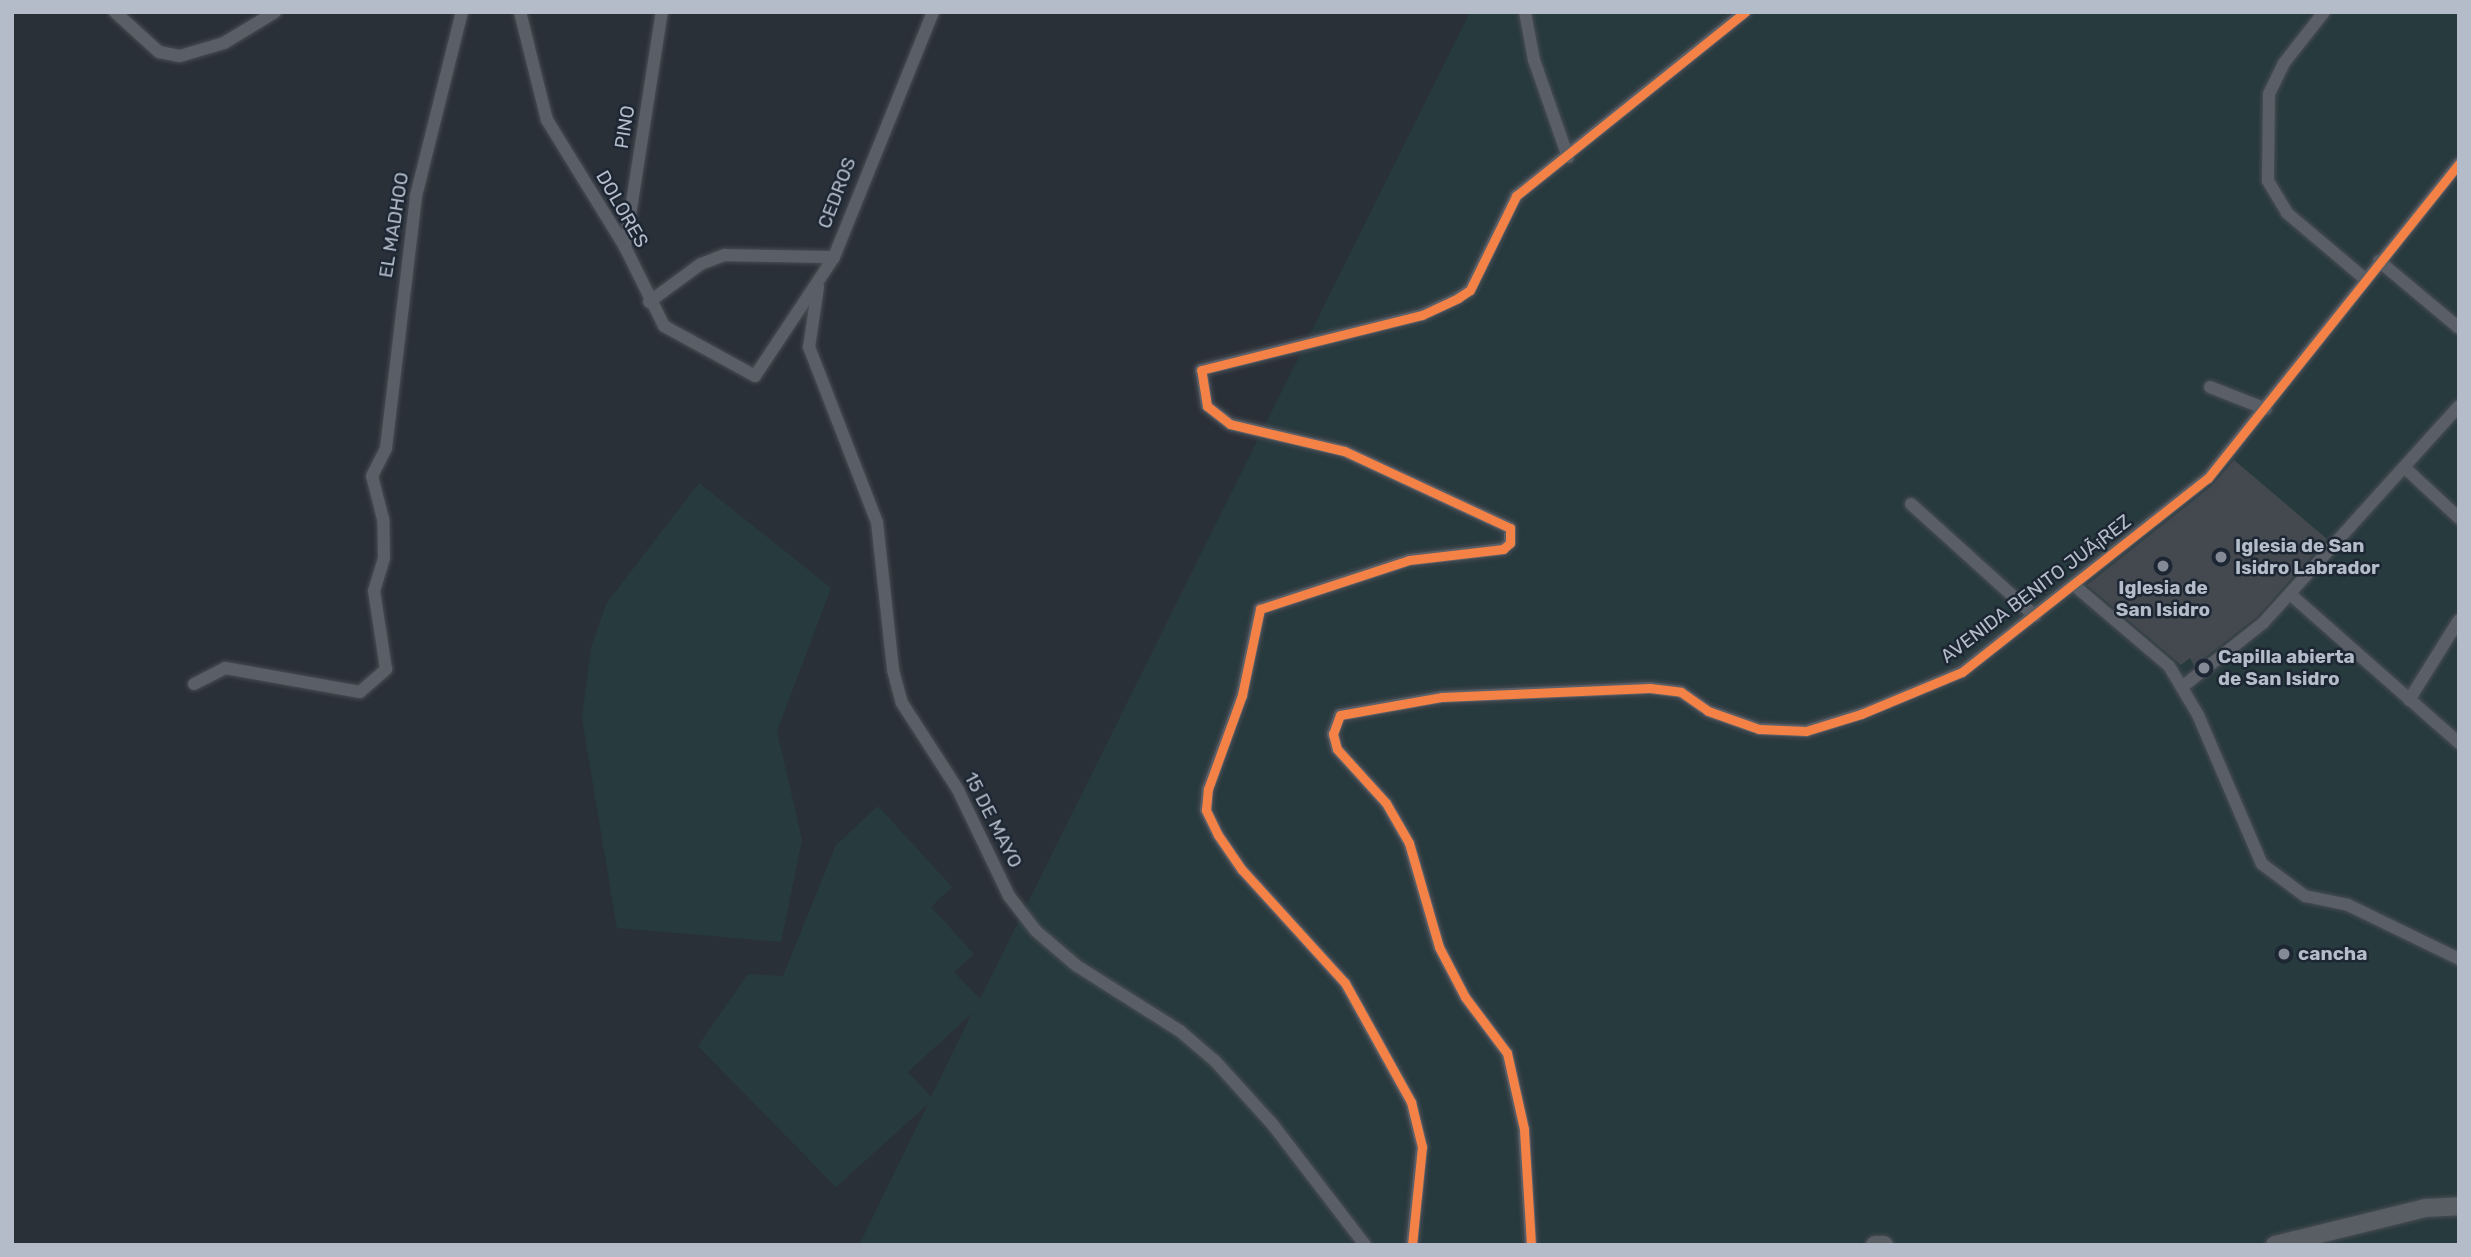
<!DOCTYPE html>
<meta charset="utf-8">
<style>
body{margin:0}
#map{position:relative;width:2471px;height:1257px;overflow:hidden;background:#2a3038;font-family:Rubik,sans-serif}
div>[style]{position:absolute}
.green>*{inset:0;background:#273a3e}
.stream>*{height:4.5px;margin:-2.25px;padding:0 2.25px;transform-origin:2.25px;border-radius:2.25px;background:#384963}
.building>*{inset:0;background:#444950}
.roads{filter:drop-shadow(0 0 2px #484c53) drop-shadow(0 0 2px #484c53)}
.street>*{height:12px;margin:-6px;padding:0 6px;transform-origin:6px;border-radius:6px;background:#5a5e66}
.secondary>*{height:18px;margin:-9px;padding:0 9px;transform-origin:9px;border-radius:9px;background:#595d64}
.cycleway>*{height:9px;margin:-4.5px;padding:0 4.5px;transform-origin:4.5px;border-radius:4.5px;background:#f48246}
.dots>*{width:19px;height:19px;translate:-50% -50%;box-sizing:border-box;border:4px solid #1d2633;border-radius:50%}
span{translate:-50% -50%;white-space:nowrap;text-align:center;line-height:1.15;-webkit-text-stroke:5px #1d2633;paint-order:stroke}
.street-label{font-size:19px;color:#b4bcc9}
.poi-label{font-size:19px;color:#b4bcc9;font-weight:700}
.left{translate:0 -50%;text-align:left}
.frame{position:absolute;inset:0;border:14px solid #b4bcc9;pointer-events:none}
</style>
<div id="map">
<div class="green">
<i style="clip-path:polygon(evenodd,1470px 12px,2459px 12px,2459px 1245px,859px 1245px,928px 1104px,836px 1187px,698px 1046px,748px 974px,783px 976px,836px 845px,878px 806px,952px 887px,931px 907px,974px 954px,954px 972px,980px 999px,1470px 12px,972px 1013px,931px 1097px,908px 1072px,972px 1013px)"></i>
<i style="clip-path:polygon(699px 483px,831px 588px,777px 731px,802px 840px,781px 942px,617px 928px,582px 718px,591px 648px,606px 604px)"></i>
</div>
<div class="stream">
<i style="left:2436px;top:1245px;width:23px"></i>
</div>
<div class="building">
<i style="clip-path:polygon(2234px 460px,2327px 539px,2257px 617px,2194px 666px,2190px 658px,2181px 665px,2087px 585px,2213px 485px)"></i>
</div>
<div class="roads">
<div class="street">
<i style="left:115px;top:12px;width:59px;rotate:42.3deg"></i>
<i style="left:159px;top:52px;width:21px;rotate:11deg"></i>
<i style="left:180px;top:56px;width:46px;rotate:-16.5deg"></i>
<i style="left:224px;top:43px;width:60px;rotate:-31.3deg"></i>
<i style="left:520px;top:12px;width:111px;rotate:76deg"></i>
<i style="left:547px;top:120px;width:149px;rotate:58.4deg"></i>
<i style="left:625px;top:247px;width:88px;rotate:63.7deg"></i>
<i style="left:664px;top:326px;width:104px;rotate:28.8deg"></i>
<i style="left:755px;top:376px;width:143px;rotate:-56.4deg"></i>
<i style="left:834px;top:257px;width:264px;rotate:-68deg"></i>
<i style="left:1525px;top:12px;width:49px;rotate:79.4deg"></i>
<i style="left:1534px;top:60px;width:103px;rotate:70.7deg"></i>
<i style="left:2324px;top:12px;width:65px;rotate:128.1deg"></i>
<i style="left:2284px;top:63px;width:34px;rotate:116deg"></i>
<i style="left:2269px;top:94px;width:87px;rotate:90.7deg"></i>
<i style="left:2268px;top:181px;width:37px;rotate:59deg"></i>
<i style="left:2287px;top:213px;width:102px;rotate:40.2deg"></i>
<i style="left:625px;top:247px;width:238px;rotate:-81.1deg"></i>
<i style="left:2379px;top:261px;width:104px;rotate:39.9deg"></i>
<i style="left:818px;top:287px;width:61px;rotate:98.5deg"></i>
<i style="left:809px;top:347px;width:188px;rotate:68.8deg"></i>
<i style="left:877px;top:522px;width:149px;rotate:83.8deg"></i>
<i style="left:893px;top:670px;width:34px;rotate:75deg"></i>
<i style="left:902px;top:703px;width:103px;rotate:57.2deg"></i>
<i style="left:958px;top:790px;width:118px;rotate:64.3deg"></i>
<i style="left:1009px;top:896px;width:44px;rotate:52.4deg"></i>
<i style="left:1036px;top:931px;width:54px;rotate:40.5deg"></i>
<i style="left:1077px;top:966px;width:122px;rotate:32.3deg"></i>
<i style="left:1180px;top:1031px;width:46px;rotate:40.6deg"></i>
<i style="left:1215px;top:1061px;width:86px;rotate:47.8deg"></i>
<i style="left:1273px;top:1125px;width:151px;rotate:52.5deg"></i>
<i style="left:649px;top:302px;width:64px;rotate:-36.2deg"></i>
<i style="left:701px;top:264px;width:26px;rotate:-21deg"></i>
<i style="left:725px;top:255px;width:109px;rotate:1.1deg"></i>
<i style="left:2210px;top:387px;width:60px;rotate:21.4deg"></i>
<i style="left:2405px;top:468px;width:74px;rotate:42.8deg"></i>
<i style="left:1911px;top:504px;width:167px;rotate:42.1deg"></i>
<i style="left:2075px;top:586px;width:123px;rotate:40.4deg"></i>
<i style="left:2169px;top:666px;width:57px;rotate:59.4deg"></i>
<i style="left:2198px;top:715px;width:162px;rotate:66.8deg"></i>
<i style="left:2262px;top:864px;width:54px;rotate:36.7deg"></i>
<i style="left:2305px;top:896px;width:44px;rotate:11.8deg"></i>
<i style="left:2348px;top:905px;width:123px;rotate:25.9deg"></i>
<i style="left:2290px;top:594px;width:225px;rotate:41.4deg"></i>
<i style="left:194px;top:684px;width:35px;rotate:-27deg"></i>
<i style="left:225px;top:668px;width:137px;rotate:10.1deg"></i>
<i style="left:360px;top:692px;width:35px;rotate:-41deg"></i>
<i style="left:386px;top:669px;width:79px;rotate:-98.7deg"></i>
<i style="left:374px;top:591px;width:34px;rotate:-73deg"></i>
<i style="left:384px;top:558px;width:39px;rotate:-91deg"></i>
<i style="left:383px;top:519px;width:44px;rotate:-104.3deg"></i>
<i style="left:372px;top:476px;width:31px;rotate:-63deg"></i>
<i style="left:386px;top:448px;width:254px;rotate:-83.2deg"></i>
<i style="left:416px;top:196px;width:190px;rotate:-76deg"></i>
<i style="left:2182px;top:687px;width:103px;rotate:-38.3deg"></i>
<i style="left:2263px;top:623px;width:292px;rotate:-47.9deg"></i>
<i style="left:2409px;top:700px;width:94px;rotate:-58deg"></i>
<i style="left:1412px;top:1245px;width:99px;rotate:-84.2deg"></i>
<i style="left:1422px;top:1147px;width:46px;rotate:-103.7deg"></i>
<i style="left:1411px;top:1102px;width:136px;rotate:-119deg"></i>
<i style="left:1345px;top:983px;width:153px;rotate:-132.3deg"></i>
<i style="left:1242px;top:870px;width:42px;rotate:-124.4deg"></i>
<i style="left:1218px;top:835px;width:28px;rotate:-116deg"></i>
<i style="left:1206px;top:810px;width:21px;rotate:-85deg"></i>
<i style="left:1208px;top:789px;width:100px;rotate:-70.1deg"></i>
<i style="left:1242px;top:695px;width:88px;rotate:-78.2deg"></i>
<i style="left:1260px;top:609px;width:157px;rotate:-18.2deg"></i>
<i style="left:1409px;top:560px;width:95px;rotate:-6.7deg"></i>
<i style="left:1503px;top:549px;width:9px;rotate:-41deg"></i>
<i style="left:1510px;top:543px;width:15px;rotate:-90deg"></i>
<i style="left:1510px;top:528px;width:183px;rotate:-155.1deg"></i>
<i style="left:1344px;top:451px;width:117px;rotate:-166.7deg"></i>
<i style="left:1230px;top:424px;width:29px;rotate:-142deg"></i>
<i style="left:1207px;top:406px;width:36px;rotate:-99deg"></i>
<i style="left:1201px;top:370px;width:228px;rotate:-14deg"></i>
<i style="left:1422px;top:315px;width:40px;rotate:-25deg"></i>
<i style="left:1458px;top:298px;width:14px;rotate:-34deg"></i>
<i style="left:1470px;top:290px;width:105px;rotate:-63.9deg"></i>
<i style="left:1516px;top:196px;width:294px;rotate:-38.8deg"></i>
<i style="left:1531px;top:1245px;width:116px;rotate:-93.5deg"></i>
<i style="left:1524px;top:1129px;width:78px;rotate:-102.6deg"></i>
<i style="left:1507px;top:1053px;width:70px;rotate:-126.9deg"></i>
<i style="left:1465px;top:997px;width:56px;rotate:-117.5deg"></i>
<i style="left:1439px;top:947px;width:108px;rotate:-106.1deg"></i>
<i style="left:1409px;top:843px;width:46px;rotate:-119.9deg"></i>
<i style="left:1386px;top:803px;width:73px;rotate:-132.2deg"></i>
<i style="left:1337px;top:749px;width:16px;rotate:-105deg"></i>
<i style="left:1333px;top:734px;width:20px;rotate:-70deg"></i>
<i style="left:1340px;top:715px;width:104px;rotate:-10deg"></i>
<i style="left:1442px;top:697px;width:208px;rotate:-2.5deg"></i>
<i style="left:1650px;top:688px;width:31px;rotate:7deg"></i>
<i style="left:1681px;top:692px;width:33px;rotate:35deg"></i>
<i style="left:1708px;top:711px;width:54px;rotate:19.4deg"></i>
<i style="left:1759px;top:729px;width:47px;rotate:2.4deg"></i>
<i style="left:1806px;top:731px;width:58px;rotate:-17.2deg"></i>
<i style="left:1861px;top:714px;width:109px;rotate:-22.6deg"></i>
<i style="left:1962px;top:672px;width:313px;rotate:-38.3deg"></i>
<i style="left:2208px;top:478px;width:402px;rotate:-51.4deg"></i>
</div>
<div class="secondary">
<i style="left:1875px;top:1245px;width:9px"></i>
<i style="left:2275px;top:1245px;width:155px;rotate:-13.8deg"></i>
<i style="left:2426px;top:1208px;width:33px;rotate:-3deg"></i>
</div>
</div>
<div class="cycleway">
<i style="left:1412px;top:1245px;width:99px;rotate:-84.2deg"></i>
<i style="left:1422px;top:1147px;width:46px;rotate:-103.7deg"></i>
<i style="left:1411px;top:1102px;width:136px;rotate:-119deg"></i>
<i style="left:1345px;top:983px;width:153px;rotate:-132.3deg"></i>
<i style="left:1242px;top:870px;width:42px;rotate:-124.4deg"></i>
<i style="left:1218px;top:835px;width:28px;rotate:-116deg"></i>
<i style="left:1206px;top:810px;width:21px;rotate:-85deg"></i>
<i style="left:1208px;top:789px;width:100px;rotate:-70.1deg"></i>
<i style="left:1242px;top:695px;width:88px;rotate:-78.2deg"></i>
<i style="left:1260px;top:609px;width:157px;rotate:-18.2deg"></i>
<i style="left:1409px;top:560px;width:95px;rotate:-6.7deg"></i>
<i style="left:1503px;top:549px;width:9px;rotate:-41deg"></i>
<i style="left:1510px;top:543px;width:15px;rotate:-90deg"></i>
<i style="left:1510px;top:528px;width:183px;rotate:-155.1deg"></i>
<i style="left:1344px;top:451px;width:117px;rotate:-166.7deg"></i>
<i style="left:1230px;top:424px;width:29px;rotate:-142deg"></i>
<i style="left:1207px;top:406px;width:36px;rotate:-99deg"></i>
<i style="left:1201px;top:370px;width:228px;rotate:-14deg"></i>
<i style="left:1422px;top:315px;width:40px;rotate:-25deg"></i>
<i style="left:1458px;top:298px;width:14px;rotate:-34deg"></i>
<i style="left:1470px;top:290px;width:105px;rotate:-63.9deg"></i>
<i style="left:1516px;top:196px;width:294px;rotate:-38.8deg"></i>
<i style="left:1531px;top:1245px;width:116px;rotate:-93.5deg"></i>
<i style="left:1524px;top:1129px;width:78px;rotate:-102.6deg"></i>
<i style="left:1507px;top:1053px;width:70px;rotate:-126.9deg"></i>
<i style="left:1465px;top:997px;width:56px;rotate:-117.5deg"></i>
<i style="left:1439px;top:947px;width:108px;rotate:-106.1deg"></i>
<i style="left:1409px;top:843px;width:46px;rotate:-119.9deg"></i>
<i style="left:1386px;top:803px;width:73px;rotate:-132.2deg"></i>
<i style="left:1337px;top:749px;width:16px;rotate:-105deg"></i>
<i style="left:1333px;top:734px;width:20px;rotate:-70deg"></i>
<i style="left:1340px;top:715px;width:104px;rotate:-10deg"></i>
<i style="left:1442px;top:697px;width:208px;rotate:-2.5deg"></i>
<i style="left:1650px;top:688px;width:31px;rotate:7deg"></i>
<i style="left:1681px;top:692px;width:33px;rotate:35deg"></i>
<i style="left:1708px;top:711px;width:54px;rotate:19.4deg"></i>
<i style="left:1759px;top:729px;width:47px;rotate:2.4deg"></i>
<i style="left:1806px;top:731px;width:58px;rotate:-17.2deg"></i>
<i style="left:1861px;top:714px;width:109px;rotate:-22.6deg"></i>
<i style="left:1962px;top:672px;width:313px;rotate:-38.3deg"></i>
<i style="left:2208px;top:478px;width:402px;rotate:-51.4deg"></i>
</div>
<div class="dots">
<i style="left:2221px;top:557px;background:#848b96"></i>
<i style="left:2163px;top:566px;background:#848b96"></i>
<i style="left:2204px;top:668px;background:#848b96"></i>
<i style="left:2284px;top:954px;background:#848b96"></i>
</div>
<div class="street-label">
<span style="left:625px;top:127px;rotate:-81deg">PINO</span>
<span style="left:837px;top:193px;rotate:-69deg">CEDROS</span>
<span style="left:622px;top:209px;rotate:60deg">DOLORES</span>
<span style="left:394px;top:225px;rotate:-81deg">EL MADHOO</span>
<span style="left:2036px;top:589px;rotate:-37deg">AVENIDA BENITO JUÃ¡REZ</span>
<span style="left:993px;top:820px;rotate:63deg">15 DE MAYO</span>
</div>
<div class="poi-label">
<span class="left" style="left:2235px;top:557px">Iglesia de San<br>Isidro Labrador</span>
<span style="left:2163px;top:599px">Iglesia de<br>San Isidro</span>
<span class="left" style="left:2218px;top:668px">Capilla abierta<br>de San Isidro</span>
<span class="left" style="left:2298px;top:954px">cancha</span>
</div>
<div class="frame"></div>
</div>
